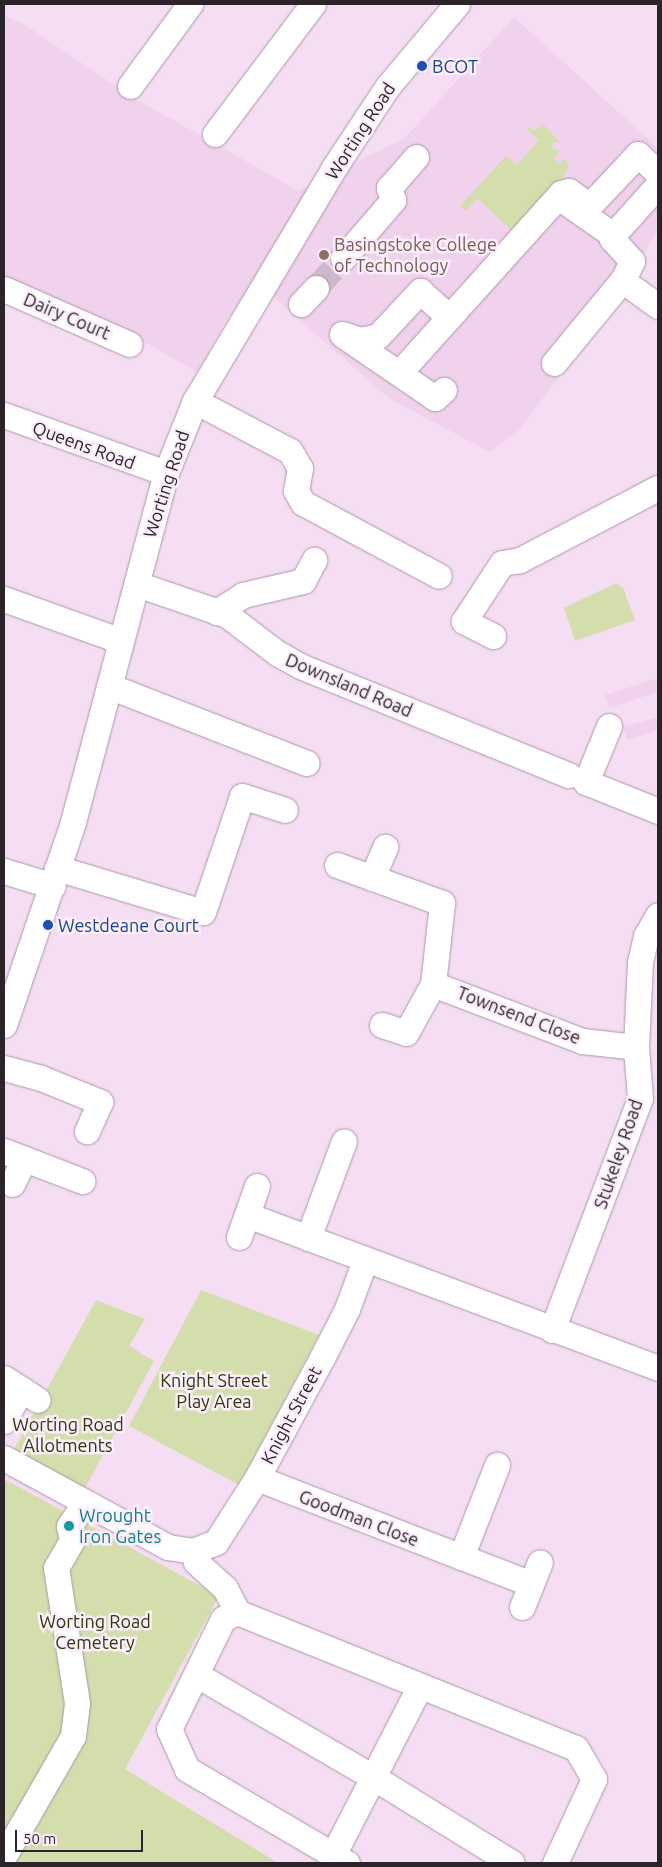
<!DOCTYPE html>
<style>
body{margin:0}
#map{position:relative;width:662px;height:1867px;overflow:hidden;background:#f5def3;font-family:Ubuntu,sans-serif}
div>[style]{position:absolute}
.built>*{inset:0;background:#f0d2ed}
.green>*{inset:0;background:#d3deac}
.minor-tunnel>*{height:25px;margin-top:-12.5px;transform-origin:0;background:repeating-linear-gradient(90deg,#cdb9cb 0 25px,transparent 0 37px)}
.roads{filter:drop-shadow(0 0 1px #ad97ab) drop-shadow(0 0 1px #ad97ab)}
.minor>*{height:25px;margin:-12.5px;padding:0 12.5px;transform-origin:12.5px;border-radius:12.5px;background:#fff}
.dots>*{width:14px;height:14px;translate:-50% -50%;box-sizing:border-box;border:2px solid #fdeefb;border-radius:50%}
span{translate:-50% -50%;white-space:nowrap;text-align:center;line-height:1.15;-webkit-text-stroke:5px #fdeefb;paint-order:stroke}
.transit-label{font-size:18px;color:#164399}
.left{translate:0 -50%;text-align:left}
.street-label{font-size:18px;color:#2c232b}
.education-label{font-size:18px;color:#785e54}
.park-label{font-size:18px;color:#313808}
.culture-label{font-size:18px;color:#0d838f}
.frame{position:absolute;inset:0;border:5px solid #2c232b;pointer-events:none}
.scale{position:absolute;left:15px;top:1830px;width:128px;height:22px;box-sizing:border-box;border:2px solid #2c232b;border-top:0;padding-left:6px;font-size:15px;line-height:18px;white-space:nowrap;color:#2c232b;-webkit-text-stroke:4px #fdeefb;paint-order:stroke}
</style>
<div id="map">
<div class="built">
<i style="clip-path:polygon(4px 16px,22px 23px,134px 98px,299px 191px,405px 138px,514px 17px,658px 148px,658px 229px,628px 282px,521px 428px,490px 452px,390px 399px,255px 281px,226px 320px,197px 372px,130px 334px,4px 282px)"></i>
<i style="clip-path:polygon(658px 678px,658px 692px,609px 708px,605px 695px)"></i>
<i style="clip-path:polygon(658px 717px,658px 730px,627px 740px,623px 727px)"></i>
</div>
<div class="green">
<i style="clip-path:polygon(543px 124px,560px 142px,553px 142px,552px 148px,560px 151px,554px 159px,559px 164px,566px 158px,568px 167px,562px 182px,512px 231px,477px 198px,466px 211px,460px 206px,506px 156px,517px 165px,539px 140px,527px 130px,529px 127px,535px 131px)"></i>
<i style="clip-path:polygon(616px 583px,623px 588px,635px 620px,575px 641px,564px 608px)"></i>
<i style="clip-path:polygon(201px 1290px,319px 1335px,239px 1485px,129px 1426px)"></i>
<i style="clip-path:polygon(96px 1300px,145px 1319px,129px 1346px,154px 1361px,83px 1492px,12px 1453px)"></i>
<i style="clip-path:polygon(6px 1480px,219px 1596px,125px 1769px,278px 1863px,4px 1863px,4px 1485px)"></i>
</div>
<div class="minor-tunnel">
<i style="left:316px;top:288px;width:40px;rotate:-48deg"></i>
</div>
<div class="roads">
<div class="minor">
<i style="left:130px;top:86px;width:102px;rotate:-53.8deg"></i>
<i style="left:215px;top:134px;width:163px;rotate:-53deg"></i>
<i style="left:613px;top:235px;width:67px;rotate:-48deg"></i>
<i style="left:343px;top:258px;width:77px;rotate:-49.2deg"></i>
<i style="left:393px;top:200px;width:13px;rotate:-108deg"></i>
<i style="left:389px;top:188px;width:41px;rotate:-48.9deg"></i>
<i style="left:633px;top:288px;width:31px;rotate:36deg"></i>
<i style="left:4px;top:289px;width:137px;rotate:23.7deg"></i>
<i style="left:301px;top:304px;width:22px;rotate:-47deg"></i>
<i style="left:342px;top:334px;width:20px;rotate:18deg"></i>
<i style="left:361px;top:340px;width:17px;rotate:-13deg"></i>
<i style="left:378px;top:336px;width:62px;rotate:-47deg"></i>
<i style="left:420px;top:291px;width:39px;rotate:42deg"></i>
<i style="left:344px;top:336px;width:110px;rotate:34.3deg"></i>
<i style="left:435px;top:398px;width:12px;rotate:-42deg"></i>
<i style="left:554px;top:363px;width:110px;rotate:-50.5deg"></i>
<i style="left:624px;top:278px;width:19px;rotate:-65deg"></i>
<i style="left:632px;top:261px;width:30px;rotate:-132deg"></i>
<i style="left:612px;top:239px;width:4px;rotate:-76deg"></i>
<i style="left:613px;top:235px;width:56px;rotate:-145.2deg"></i>
<i style="left:399px;top:373px;width:242px;rotate:-48deg"></i>
<i style="left:561px;top:193px;width:8px;rotate:-14deg"></i>
<i style="left:569px;top:191px;width:25px;rotate:37deg"></i>
<i style="left:589px;top:206px;width:71px;rotate:-46.7deg"></i>
<i style="left:638px;top:154px;width:28px;rotate:44deg"></i>
<i style="left:195px;top:401px;width:107px;rotate:27.8deg"></i>
<i style="left:290px;top:451px;width:20px;rotate:60deg"></i>
<i style="left:300px;top:468px;width:23px;rotate:100deg"></i>
<i style="left:296px;top:491px;width:14px;rotate:60deg"></i>
<i style="left:303px;top:503px;width:154px;rotate:28.2deg"></i>
<i style="left:4px;top:415px;width:172px;rotate:19.7deg"></i>
<i style="left:137px;top:584px;width:95px;rotate:19deg"></i>
<i style="left:227px;top:615px;width:63px;rotate:37.2deg"></i>
<i style="left:277px;top:653px;width:26px;rotate:29deg"></i>
<i style="left:300px;top:666px;width:290px;rotate:22.1deg"></i>
<i style="left:4px;top:599px;width:124px;rotate:19.7deg"></i>
<i style="left:216px;top:612px;width:32px;rotate:-32deg"></i>
<i style="left:243px;top:595px;width:62px;rotate:-13.1deg"></i>
<i style="left:303px;top:581px;width:24px;rotate:-62deg"></i>
<i style="left:493px;top:636px;width:33px;rotate:-153deg"></i>
<i style="left:464px;top:621px;width:69px;rotate:-56.8deg"></i>
<i style="left:502px;top:563px;width:18px;rotate:-9deg"></i>
<i style="left:520px;top:560px;width:156px;rotate:-27.6deg"></i>
<i style="left:109px;top:686px;width:212px;rotate:21.3deg"></i>
<i style="left:609px;top:726px;width:61px;rotate:112.3deg"></i>
<i style="left:586px;top:782px;width:78px;rotate:21.9deg"></i>
<i style="left:337px;top:865px;width:112px;rotate:19.9deg"></i>
<i style="left:442px;top:903px;width:81px;rotate:96.3deg"></i>
<i style="left:433px;top:984px;width:160px;rotate:20.9deg"></i>
<i style="left:582px;top:1041px;width:54px;rotate:6.3deg"></i>
<i style="left:57px;top:868px;width:152px;rotate:16.8deg"></i>
<i style="left:203px;top:912px;width:122px;rotate:-71.4deg"></i>
<i style="left:242px;top:796px;width:45px;rotate:18deg"></i>
<i style="left:4px;top:871px;width:51px;rotate:17deg"></i>
<i style="left:372px;top:878px;width:34px;rotate:-67deg"></i>
<i style="left:4px;top:1025px;width:214px;rotate:-71.2deg"></i>
<i style="left:73px;top:822px;width:361px;rotate:-75.1deg"></i>
<i style="left:166px;top:473px;width:78px;rotate:-68.1deg"></i>
<i style="left:195px;top:401px;width:274px;rotate:-59.2deg"></i>
<i style="left:335px;top:166px;width:96px;rotate:-56.5deg"></i>
<i style="left:388px;top:86px;width:107px;rotate:-49.9deg"></i>
<i style="left:382px;top:1025px;width:25px;rotate:18deg"></i>
<i style="left:406px;top:1033px;width:56px;rotate:-61.1deg"></i>
<i style="left:4px;top:1068px;width:38px;rotate:15deg"></i>
<i style="left:41px;top:1078px;width:64px;rotate:22.1deg"></i>
<i style="left:100px;top:1102px;width:32px;rotate:114deg"></i>
<i style="left:4px;top:1151px;width:84px;rotate:21deg"></i>
<i style="left:12px;top:1184px;width:28px;rotate:-64deg"></i>
<i style="left:247px;top:1215px;width:439px;rotate:20.4deg"></i>
<i style="left:239px;top:1237px;width:54px;rotate:-70.6deg"></i>
<i style="left:308px;top:1238px;width:103px;rotate:-69.6deg"></i>
<i style="left:552px;top:1330px;width:248px;rotate:-69.2deg"></i>
<i style="left:640px;top:1098px;width:51px;rotate:-94.5deg"></i>
<i style="left:636px;top:1047px;width:85px;rotate:-87.3deg"></i>
<i style="left:640px;top:962px;width:27px;rotate:-77deg"></i>
<i style="left:646px;top:936px;width:24px;rotate:-60deg"></i>
<i style="left:4px;top:1378px;width:40px;rotate:32.9deg"></i>
<i style="left:4px;top:1421px;width:36px;rotate:-62deg"></i>
<i style="left:4px;top:1458px;width:187px;rotate:28.5deg"></i>
<i style="left:168px;top:1547px;width:25px;rotate:9deg"></i>
<i style="left:193px;top:1551px;width:25px;rotate:-21deg"></i>
<i style="left:216px;top:1542px;width:76px;rotate:-57.4deg"></i>
<i style="left:257px;top:1478px;width:136px;rotate:-61.6deg"></i>
<i style="left:322px;top:1358px;width:55px;rotate:-63deg"></i>
<i style="left:347px;top:1309px;width:52px;rotate:-69.8deg"></i>
<i style="left:257px;top:1478px;width:294px;rotate:21.1deg"></i>
<i style="left:193px;top:1551px;width:11px;rotate:75deg"></i>
<i style="left:196px;top:1562px;width:39px;rotate:42deg"></i>
<i style="left:225px;top:1588px;width:27px;rotate:63deg"></i>
<i style="left:461px;top:1557px;width:99px;rotate:-68.6deg"></i>
<i style="left:522px;top:1607px;width:48px;rotate:-68.2deg"></i>
<i style="left:197px;top:1675px;width:203px;rotate:30.1deg"></i>
<i style="left:373px;top:1777px;width:163px;rotate:31.7deg"></i>
<i style="left:333px;top:1855px;width:190px;rotate:-62.8deg"></i>
<i style="left:4px;top:1856px;width:138px;rotate:-60.1deg"></i>
<i style="left:73px;top:1736px;width:33px;rotate:-83deg"></i>
<i style="left:77px;top:1703px;width:137px;rotate:-98.8deg"></i>
<i style="left:56px;top:1568px;width:32px;rotate:-60deg"></i>
<i style="left:72px;top:1540px;width:14px;rotate:-102deg"></i>
<i style="left:69px;top:1526px;width:29px;rotate:-55deg"></i>
<i style="left:347px;top:1863px;width:186px;rotate:-149.6deg"></i>
<i style="left:187px;top:1769px;width:44px;rotate:-114.2deg"></i>
<i style="left:169px;top:1729px;width:123px;rotate:-63.9deg"></i>
<i style="left:223px;top:1619px;width:16px;rotate:-27deg"></i>
<i style="left:237px;top:1612px;width:365px;rotate:21.9deg"></i>
<i style="left:576px;top:1748px;width:36px;rotate:60deg"></i>
<i style="left:594px;top:1779px;width:93px;rotate:114.9deg"></i>
</div>
</div>
<div class="dots">
<i style="left:422px;top:66px;background:#1a4fb4"></i>
<i style="left:324px;top:255px;background:#8d6e63"></i>
<i style="left:48px;top:925px;background:#1a4fb4"></i>
<i style="left:69px;top:1526px;background:#0f9aa8"></i>
</div>
<div class="transit-label">
<span class="left" style="left:432px;top:66px">BCOT</span>
<span class="left" style="left:58px;top:925px">Westdeane Court</span>
</div>
<div class="street-label">
<span style="left:360px;top:131px;rotate:-57deg">Worting Road</span>
<span style="left:67px;top:316px;rotate:23deg">Dairy Court</span>
<span style="left:84px;top:445px;rotate:20deg">Queens Road</span>
<span style="left:166px;top:484px;rotate:-72deg">Worting Road</span>
<span style="left:349px;top:685px;rotate:23deg">Downsland Road</span>
<span style="left:519px;top:1015px;rotate:21deg">Townsend Close</span>
<span style="left:618px;top:1154px;rotate:-71deg">Stukeley Road</span>
<span style="left:291px;top:1415px;rotate:-62deg">Knight Street</span>
<span style="left:359px;top:1518px;rotate:21deg">Goodman Close</span>
</div>
<div class="education-label">
<span class="left" style="left:334px;top:255px">Basingstoke College<br>of Technology</span>
</div>
<div class="park-label">
<span style="left:214px;top:1391px">Knight Street<br>Play Area</span>
<span style="left:68px;top:1435px">Worting Road<br>Allotments</span>
<span style="left:95px;top:1632px">Worting Road<br>Cemetery</span>
</div>
<div class="culture-label">
<span class="left" style="left:79px;top:1526px">Wrought<br>Iron Gates</span>
</div>
<div class="frame"></div>
<div class="scale">50 m</div>
</div>
